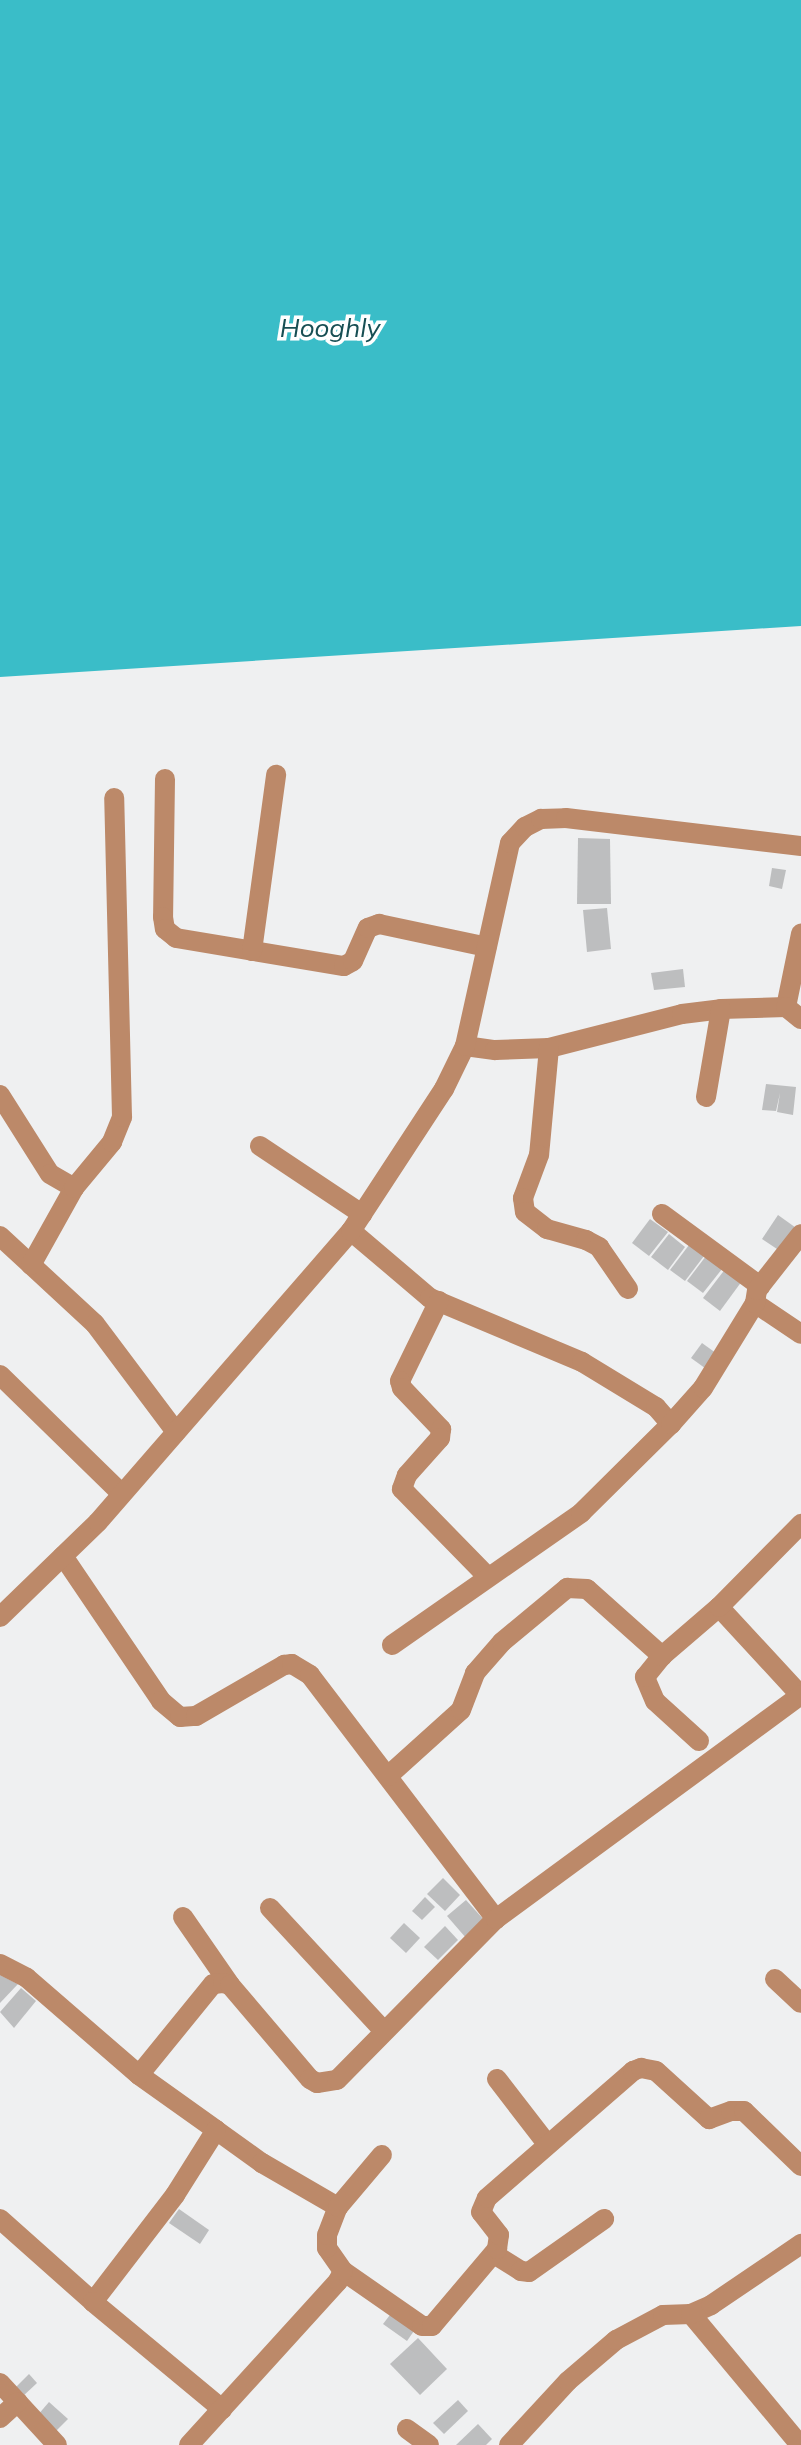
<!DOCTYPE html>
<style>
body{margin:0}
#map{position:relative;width:801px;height:2445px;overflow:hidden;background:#eff0f1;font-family:Mulish,sans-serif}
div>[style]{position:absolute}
.water>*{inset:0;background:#3abdc8}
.building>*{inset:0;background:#bdbebf}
.minor>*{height:20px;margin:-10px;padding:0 10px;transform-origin:10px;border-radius:10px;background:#bc8969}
span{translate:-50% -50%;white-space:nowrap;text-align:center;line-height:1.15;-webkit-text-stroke:7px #fff;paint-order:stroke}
.water-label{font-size:26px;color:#184f54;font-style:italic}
</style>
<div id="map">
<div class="water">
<i style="clip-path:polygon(0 0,801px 0,801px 626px,0 677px)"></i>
</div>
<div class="building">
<i style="clip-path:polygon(578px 838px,610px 839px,611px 904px,577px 904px)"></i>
<i style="clip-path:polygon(772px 868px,786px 870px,782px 889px,769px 886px)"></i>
<i style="clip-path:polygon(607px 908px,611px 949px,587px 952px,583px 910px)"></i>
<i style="clip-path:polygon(683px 969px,685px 987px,654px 990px,651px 973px)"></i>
<i style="clip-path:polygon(766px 1084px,796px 1087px,793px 1115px,777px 1112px,780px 1093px,776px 1111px,762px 1110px)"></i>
<i style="clip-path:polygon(778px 1215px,799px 1230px,783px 1253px,762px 1239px)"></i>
<i style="clip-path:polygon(650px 1219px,668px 1232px,649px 1256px,632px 1243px)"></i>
<i style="clip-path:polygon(669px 1234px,685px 1247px,668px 1270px,651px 1257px)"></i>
<i style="clip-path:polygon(689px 1245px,704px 1256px,685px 1281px,670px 1270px)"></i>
<i style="clip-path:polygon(706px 1256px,722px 1269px,703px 1293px,687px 1281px)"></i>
<i style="clip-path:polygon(726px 1268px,742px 1281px,720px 1311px,703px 1298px)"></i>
<i style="clip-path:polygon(702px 1343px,720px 1356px,709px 1371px,691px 1358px)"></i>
<i style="clip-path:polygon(443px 1878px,460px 1895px,445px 1911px,427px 1894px)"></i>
<i style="clip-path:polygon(425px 1897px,435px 1907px,422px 1920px,412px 1911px)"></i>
<i style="clip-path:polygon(466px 1900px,485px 1921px,466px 1938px,447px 1916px)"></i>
<i style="clip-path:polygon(404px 1923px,420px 1938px,406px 1953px,390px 1938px)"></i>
<i style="clip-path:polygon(445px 1926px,458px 1940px,438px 1960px,424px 1947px)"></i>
<i style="clip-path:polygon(0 1975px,18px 1984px,0 2003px)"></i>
<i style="clip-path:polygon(21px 1988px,36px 2001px,14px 2028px,0 2012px)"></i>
<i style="clip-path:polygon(179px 2209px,209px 2230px,200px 2244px,169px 2223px)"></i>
<i style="clip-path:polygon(393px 2311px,416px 2328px,407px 2341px,383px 2324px)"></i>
<i style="clip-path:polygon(418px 2338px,447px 2369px,420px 2395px,390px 2364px)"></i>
<i style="clip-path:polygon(29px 2374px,37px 2383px,21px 2398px,13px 2390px)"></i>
<i style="clip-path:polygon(458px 2400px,468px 2411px,444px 2434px,433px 2423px)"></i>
<i style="clip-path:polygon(49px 2402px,68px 2419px,55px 2432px,37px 2416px)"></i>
<i style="clip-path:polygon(478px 2424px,492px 2439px,486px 2445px,456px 2445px)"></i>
</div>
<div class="minor">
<i style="left:165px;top:779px;width:138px;rotate:90.8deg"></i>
<i style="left:163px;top:917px;width:12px;rotate:81deg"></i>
<i style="left:165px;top:929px;width:14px;rotate:39deg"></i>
<i style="left:176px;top:938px;width:170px;rotate:9.5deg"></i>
<i style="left:344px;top:966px;width:10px;rotate:-29deg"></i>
<i style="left:353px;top:961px;width:36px;rotate:-66deg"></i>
<i style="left:368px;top:928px;width:12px;rotate:-20deg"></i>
<i style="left:379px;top:924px;width:110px;rotate:12deg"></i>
<i style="left:252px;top:951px;width:178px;rotate:-82.2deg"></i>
<i style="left:786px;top:1007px;width:75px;rotate:-78.4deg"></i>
<i style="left:465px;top:1046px;width:30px;rotate:8deg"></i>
<i style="left:495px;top:1050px;width:54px;rotate:-2.1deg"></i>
<i style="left:549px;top:1048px;width:137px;rotate:-14.3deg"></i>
<i style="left:682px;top:1014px;width:39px;rotate:-7deg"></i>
<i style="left:721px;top:1009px;width:65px;rotate:-1.8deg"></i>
<i style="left:786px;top:1007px;width:19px;rotate:39deg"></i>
<i style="left:549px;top:1048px;width:107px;rotate:95.3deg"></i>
<i style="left:539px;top:1155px;width:46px;rotate:110.4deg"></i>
<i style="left:523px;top:1198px;width:14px;rotate:82deg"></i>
<i style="left:525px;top:1212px;width:28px;rotate:38deg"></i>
<i style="left:547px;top:1229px;width:41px;rotate:15.8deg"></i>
<i style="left:586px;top:1240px;width:15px;rotate:28deg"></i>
<i style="left:599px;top:1247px;width:51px;rotate:55.4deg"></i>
<i style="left:0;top:1095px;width:93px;rotate:57.7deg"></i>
<i style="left:50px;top:1174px;width:28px;rotate:30deg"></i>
<i style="left:706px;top:1097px;width:89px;rotate:-80.3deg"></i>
<i style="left:260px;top:1146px;width:123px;rotate:33.7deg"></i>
<i style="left:662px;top:1214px;width:122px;rotate:36.3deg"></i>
<i style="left:351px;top:1231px;width:104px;rotate:40.3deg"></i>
<i style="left:430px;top:1298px;width:165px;rotate:22.8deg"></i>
<i style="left:582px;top:1362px;width:87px;rotate:31.3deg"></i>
<i style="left:656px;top:1407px;width:23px;rotate:49deg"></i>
<i style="left:0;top:1236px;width:129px;rotate:42.8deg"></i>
<i style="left:95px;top:1324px;width:135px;rotate:53.1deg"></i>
<i style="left:31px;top:1265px;width:88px;rotate:-60.8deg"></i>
<i style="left:74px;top:1188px;width:60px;rotate:-50.4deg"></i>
<i style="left:112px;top:1142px;width:27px;rotate:-68deg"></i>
<i style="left:122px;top:1117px;width:319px;rotate:-91.4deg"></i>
<i style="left:439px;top:1301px;width:89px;rotate:116deg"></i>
<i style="left:400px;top:1381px;width:7px;rotate:74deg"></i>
<i style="left:402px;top:1388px;width:57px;rotate:46.4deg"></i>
<i style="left:441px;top:1429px;width:9px;rotate:96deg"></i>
<i style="left:440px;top:1438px;width:50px;rotate:131.7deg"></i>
<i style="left:407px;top:1475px;width:15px;rotate:110deg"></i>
<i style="left:402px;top:1489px;width:122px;rotate:45.7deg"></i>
<i style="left:755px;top:1303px;width:55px;rotate:34deg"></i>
<i style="left:0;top:1375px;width:170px;rotate:44.3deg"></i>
<i style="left:63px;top:1556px;width:175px;rotate:55.9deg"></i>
<i style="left:161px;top:1701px;width:25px;rotate:40deg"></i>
<i style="left:180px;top:1717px;width:16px;rotate:-4deg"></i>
<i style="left:196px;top:1716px;width:102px;rotate:-30.1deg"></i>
<i style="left:284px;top:1665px;width:8px;rotate:-7deg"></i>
<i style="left:292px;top:1664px;width:21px;rotate:31deg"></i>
<i style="left:310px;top:1675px;width:307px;rotate:52.7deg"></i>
<i style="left:719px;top:1607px;width:121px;rotate:47.3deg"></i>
<i style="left:0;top:1617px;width:136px;rotate:-44.1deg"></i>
<i style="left:98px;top:1522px;width:386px;rotate:-49deg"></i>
<i style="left:351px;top:1231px;width:170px;rotate:-56.8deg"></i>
<i style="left:444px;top:1089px;width:48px;rotate:-64deg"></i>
<i style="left:465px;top:1046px;width:208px;rotate:-77.5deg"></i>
<i style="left:510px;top:843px;width:22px;rotate:-47deg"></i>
<i style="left:525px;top:827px;width:18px;rotate:-27deg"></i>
<i style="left:541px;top:819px;width:25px;rotate:-2deg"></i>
<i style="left:566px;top:818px;width:237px;rotate:6.8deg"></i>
<i style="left:392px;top:1645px;width:231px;rotate:-34.9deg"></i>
<i style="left:581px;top:1513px;width:127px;rotate:-44.7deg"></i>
<i style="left:671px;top:1424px;width:48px;rotate:-48.4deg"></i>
<i style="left:703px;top:1388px;width:100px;rotate:-58.5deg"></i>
<i style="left:755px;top:1303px;width:13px;rotate:-81deg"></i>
<i style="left:757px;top:1290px;width:71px;rotate:-51.8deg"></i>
<i style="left:699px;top:1741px;width:59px;rotate:-137.7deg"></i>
<i style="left:655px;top:1701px;width:26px;rotate:-113deg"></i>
<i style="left:645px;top:1677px;width:27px;rotate:-51deg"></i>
<i style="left:662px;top:1656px;width:75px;rotate:-40.7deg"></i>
<i style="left:719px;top:1607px;width:117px;rotate:-45.3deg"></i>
<i style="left:388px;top:1776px;width:98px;rotate:-42.1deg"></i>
<i style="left:461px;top:1710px;width:40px;rotate:-69deg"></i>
<i style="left:475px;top:1673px;width:41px;rotate:-48.9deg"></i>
<i style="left:502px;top:1642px;width:85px;rotate:-39.7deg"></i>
<i style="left:567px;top:1588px;width:20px;rotate:3deg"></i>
<i style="left:587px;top:1589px;width:101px;rotate:41.8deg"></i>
<i style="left:270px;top:1908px;width:166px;rotate:47.2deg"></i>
<i style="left:183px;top:1917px;width:83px;rotate:55.3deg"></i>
<i style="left:0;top:1964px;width:30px;rotate:27deg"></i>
<i style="left:27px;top:1978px;width:148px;rotate:40.9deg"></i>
<i style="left:139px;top:2075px;width:95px;rotate:35.5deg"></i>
<i style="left:216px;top:2130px;width:57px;rotate:35.7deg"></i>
<i style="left:262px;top:2163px;width:88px;rotate:30.1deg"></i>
<i style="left:775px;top:1979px;width:35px;rotate:43deg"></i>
<i style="left:139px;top:2075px;width:117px;rotate:-50.9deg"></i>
<i style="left:213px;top:1984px;width:10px;rotate:-6deg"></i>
<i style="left:223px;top:1983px;width:7px;rotate:16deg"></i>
<i style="left:230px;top:1985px;width:123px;rotate:49.6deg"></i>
<i style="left:310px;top:2079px;width:8px;rotate:30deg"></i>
<i style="left:317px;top:2083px;width:20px;rotate:-9deg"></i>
<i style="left:337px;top:2080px;width:226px;rotate:-45.4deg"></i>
<i style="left:496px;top:1919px;width:378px;rotate:-36.3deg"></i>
<i style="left:497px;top:2079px;width:82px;rotate:52.4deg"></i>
<i style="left:0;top:2219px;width:125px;rotate:41.7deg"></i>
<i style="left:93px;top:2302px;width:135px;rotate:-52.5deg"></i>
<i style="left:175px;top:2195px;width:77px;rotate:-57.8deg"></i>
<i style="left:494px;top:2254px;width:32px;rotate:32deg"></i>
<i style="left:521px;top:2271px;width:8px;rotate:7deg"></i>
<i style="left:529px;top:2272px;width:92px;rotate:-35.2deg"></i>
<i style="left:343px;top:2271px;width:96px;rotate:34.8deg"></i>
<i style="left:422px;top:2326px;width:10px"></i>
<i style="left:432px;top:2326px;width:101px;rotate:-49.8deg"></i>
<i style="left:497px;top:2249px;width:14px;rotate:-82deg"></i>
<i style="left:499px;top:2235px;width:29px;rotate:-128deg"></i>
<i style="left:481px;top:2212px;width:15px;rotate:-67deg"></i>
<i style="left:487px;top:2198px;width:194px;rotate:-41deg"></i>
<i style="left:633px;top:2071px;width:9px;rotate:-21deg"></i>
<i style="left:641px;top:2068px;width:15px;rotate:11deg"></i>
<i style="left:656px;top:2071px;width:72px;rotate:42.2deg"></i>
<i style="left:709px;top:2119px;width:23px;rotate:-20deg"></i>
<i style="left:731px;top:2111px;width:13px"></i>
<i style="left:744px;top:2111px;width:79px;rotate:44deg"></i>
<i style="left:93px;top:2302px;width:168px;rotate:39.7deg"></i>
<i style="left:691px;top:2314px;width:170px;rotate:50.2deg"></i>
<i style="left:0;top:2383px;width:84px;rotate:47.4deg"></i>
<i style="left:0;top:2418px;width:24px;rotate:-42deg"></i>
<i style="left:407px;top:2429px;width:27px;rotate:36deg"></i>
<i style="left:189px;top:2445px;width:222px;rotate:-47.7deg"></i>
<i style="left:338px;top:2281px;width:11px;rotate:-63deg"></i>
<i style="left:343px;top:2271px;width:28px;rotate:-125deg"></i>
<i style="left:327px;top:2248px;width:13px;rotate:-90deg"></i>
<i style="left:327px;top:2235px;width:30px;rotate:-69deg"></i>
<i style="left:338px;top:2207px;width:68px;rotate:-49.8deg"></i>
<i style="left:509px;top:2445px;width:87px;rotate:-47.3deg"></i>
<i style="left:568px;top:2381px;width:63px;rotate:-40.5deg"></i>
<i style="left:616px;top:2340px;width:53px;rotate:-28deg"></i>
<i style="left:663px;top:2315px;width:28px;rotate:-2deg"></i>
<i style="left:691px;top:2314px;width:22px;rotate:-24deg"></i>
<i style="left:711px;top:2305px;width:109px;rotate:-34.1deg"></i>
</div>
<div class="water-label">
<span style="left:330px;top:328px">Hooghly</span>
</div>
</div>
